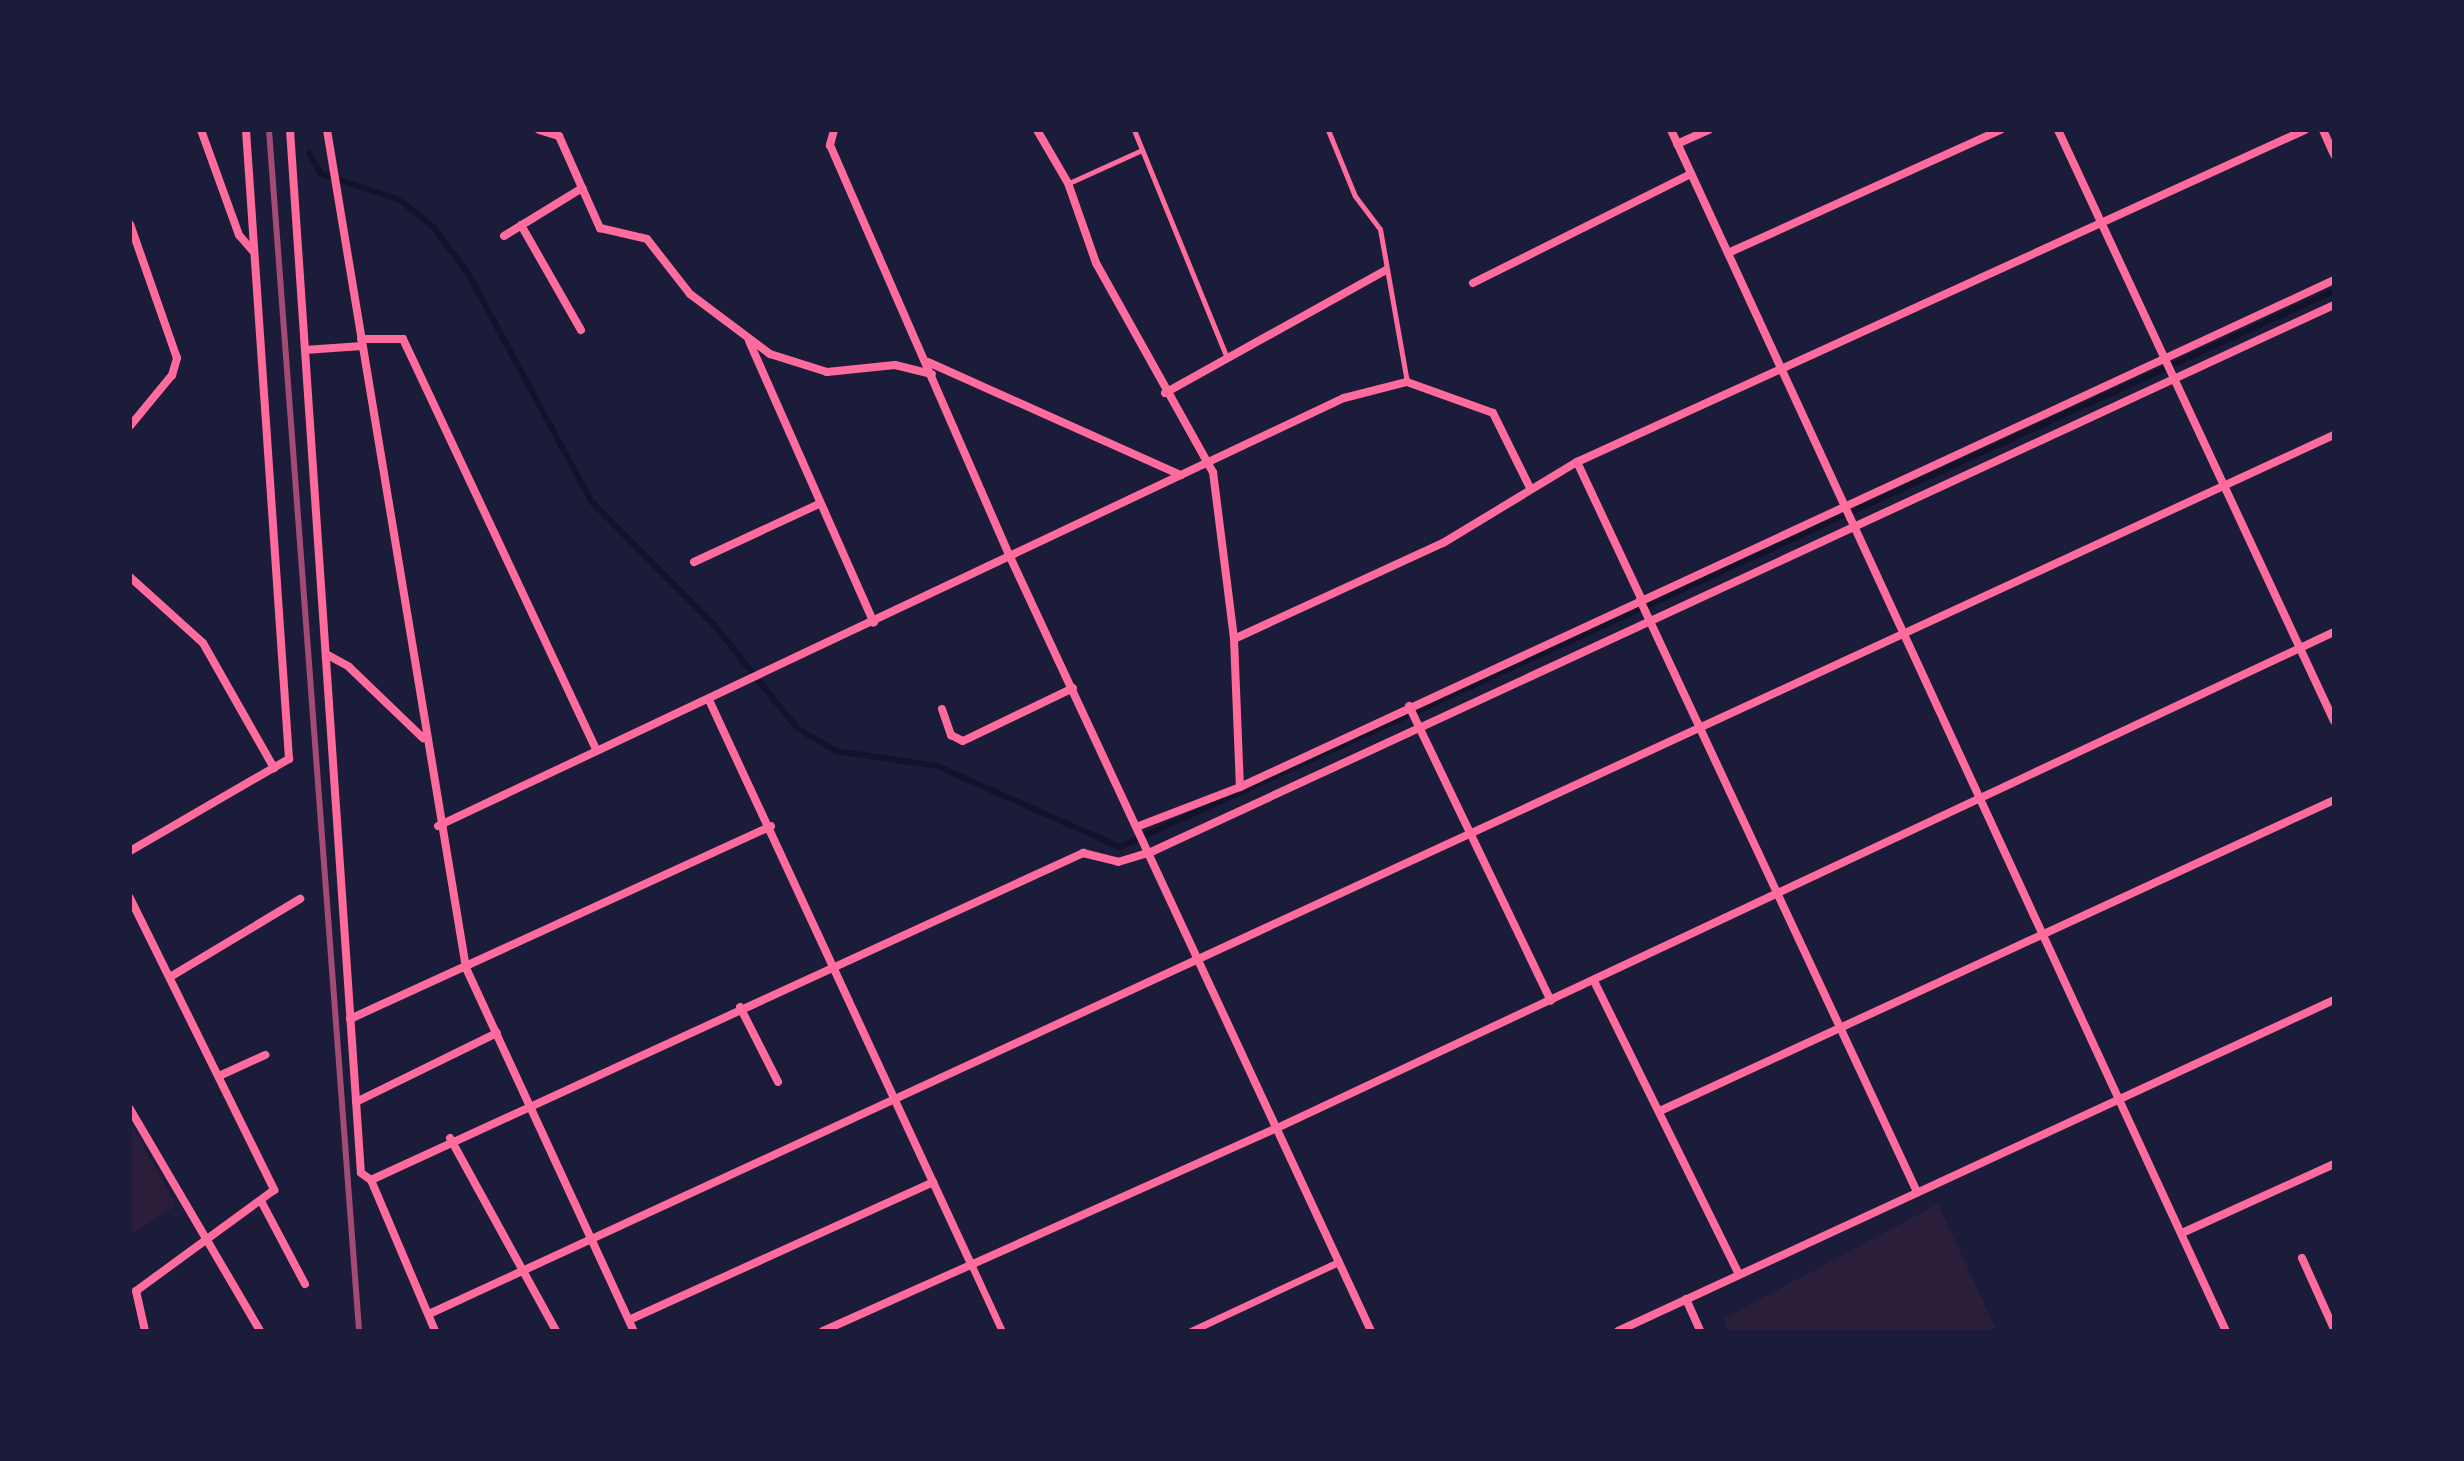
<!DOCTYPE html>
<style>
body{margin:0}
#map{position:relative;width:2464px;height:1461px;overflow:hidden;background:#1b1b3a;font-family:Overpass,sans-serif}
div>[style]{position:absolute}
.green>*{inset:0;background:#2a1e3b}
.stream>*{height:6px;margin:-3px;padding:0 3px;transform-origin:3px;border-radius:3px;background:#12122b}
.service>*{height:5px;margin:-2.5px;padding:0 2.5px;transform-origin:2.5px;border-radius:2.5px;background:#ff6b9d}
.pedestrian>*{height:7px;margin:-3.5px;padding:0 3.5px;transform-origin:3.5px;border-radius:3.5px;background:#ff6b9d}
.minor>*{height:8px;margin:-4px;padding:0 4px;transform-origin:4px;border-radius:4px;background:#ff6b9d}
.rail>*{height:6px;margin:-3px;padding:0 3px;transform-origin:3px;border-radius:3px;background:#a44b75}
span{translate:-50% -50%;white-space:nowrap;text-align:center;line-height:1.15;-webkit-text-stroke:8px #1b1b3a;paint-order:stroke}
.frame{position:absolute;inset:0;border:132px solid #1b1b3a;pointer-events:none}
</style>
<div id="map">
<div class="green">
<i style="clip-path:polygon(130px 1121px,176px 1206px,130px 1235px)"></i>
<i style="clip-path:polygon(1938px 1204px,1997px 1331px,1728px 1331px,1723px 1319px)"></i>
</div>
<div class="stream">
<i style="left:309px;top:153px;width:24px;rotate:60deg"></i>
<i style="left:321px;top:174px;width:83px;rotate:18.2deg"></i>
<i style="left:400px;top:200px;width:43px;rotate:39.3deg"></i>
<i style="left:433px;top:227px;width:60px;rotate:53.1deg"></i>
<i style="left:469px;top:275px;width:257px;rotate:61.6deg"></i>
<i style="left:591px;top:501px;width:176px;rotate:45.2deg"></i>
<i style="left:715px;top:626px;width:131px;rotate:51.2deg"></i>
<i style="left:797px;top:728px;width:45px;rotate:30.5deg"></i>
<i style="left:836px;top:751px;width:102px;rotate:8.4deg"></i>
<i style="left:937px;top:766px;width:200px;rotate:23.9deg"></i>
<i style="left:1120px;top:847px;width:1335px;rotate:-24.61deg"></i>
</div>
<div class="service">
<i style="left:1134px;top:130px;width:246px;rotate:67.8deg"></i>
<i style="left:1328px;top:130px;width:71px;rotate:67.8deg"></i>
<i style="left:1355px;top:196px;width:41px;rotate:52.9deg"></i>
<i style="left:1380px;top:229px;width:155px;rotate:80deg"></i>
<i style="left:1069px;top:183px;width:80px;rotate:-24.3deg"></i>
</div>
<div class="pedestrian">
<i style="left:971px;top:1264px;width:74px;rotate:65.2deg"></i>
<i style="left:1191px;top:1331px;width:162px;rotate:-25.1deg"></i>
</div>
<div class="minor">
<i style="left:201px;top:130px;width:112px;rotate:70.1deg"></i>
<i style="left:239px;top:235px;width:21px;rotate:49deg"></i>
<i style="left:290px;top:130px;width:1045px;rotate:86.11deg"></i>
<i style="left:361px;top:1173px;width:12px;rotate:35deg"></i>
<i style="left:371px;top:1180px;width:784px;rotate:-24.67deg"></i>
<i style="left:1083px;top:853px;width:36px;rotate:14deg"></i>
<i style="left:1118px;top:862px;width:34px;rotate:-17deg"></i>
<i style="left:1151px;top:852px;width:1303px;rotate:-24.82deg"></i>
<i style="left:327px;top:130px;width:849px;rotate:80.58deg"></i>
<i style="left:466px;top:968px;width:400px;rotate:65.2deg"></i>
<i style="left:539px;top:130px;width:21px;rotate:17deg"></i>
<i style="left:559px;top:136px;width:101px;rotate:66deg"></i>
<i style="left:600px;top:228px;width:48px;rotate:13.2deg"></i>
<i style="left:647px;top:239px;width:70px;rotate:52deg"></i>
<i style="left:690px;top:294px;width:100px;rotate:36.9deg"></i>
<i style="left:770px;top:354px;width:60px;rotate:17.5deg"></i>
<i style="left:827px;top:372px;width:68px;rotate:-5.9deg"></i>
<i style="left:895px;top:365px;width:38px;rotate:14deg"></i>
<i style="left:834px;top:130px;width:16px;rotate:105deg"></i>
<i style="left:830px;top:145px;width:452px;rotate:66.4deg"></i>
<i style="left:1011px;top:559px;width:852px;rotate:65deg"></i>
<i style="left:1037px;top:130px;width:61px;rotate:59.7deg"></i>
<i style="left:1068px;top:183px;width:85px;rotate:70.7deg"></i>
<i style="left:1096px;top:263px;width:240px;rotate:60.8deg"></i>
<i style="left:1213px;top:472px;width:168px;rotate:82.8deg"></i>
<i style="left:1234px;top:639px;width:148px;rotate:87.7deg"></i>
<i style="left:1671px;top:130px;width:1323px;rotate:65.2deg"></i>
<i style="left:2058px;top:130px;width:652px;rotate:64.97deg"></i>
<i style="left:2323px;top:130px;width:27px;rotate:66deg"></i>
<i style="left:1677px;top:144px;width:35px;rotate:-24deg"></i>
<i style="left:130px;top:224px;width:142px;rotate:70.7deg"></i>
<i style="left:177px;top:358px;width:18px;rotate:106deg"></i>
<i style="left:172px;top:375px;width:66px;rotate:129.5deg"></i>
<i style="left:521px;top:225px;width:121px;rotate:60.3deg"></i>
<i style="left:504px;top:236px;width:92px;rotate:-31.6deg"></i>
<i style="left:1728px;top:253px;width:299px;rotate:-24.3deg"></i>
<i style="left:1473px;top:283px;width:244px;rotate:-26.6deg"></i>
<i style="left:361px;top:339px;width:42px"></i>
<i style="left:403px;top:339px;width:455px;rotate:64.8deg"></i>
<i style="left:749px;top:341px;width:308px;rotate:66.1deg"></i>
<i style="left:305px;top:350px;width:57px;rotate:-4deg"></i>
<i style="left:928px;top:362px;width:277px;rotate:24.1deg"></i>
<i style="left:1165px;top:393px;width:253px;rotate:-29.1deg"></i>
<i style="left:1577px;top:462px;width:153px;rotate:64.8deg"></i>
<i style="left:694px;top:562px;width:138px;rotate:-24.9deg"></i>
<i style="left:130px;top:577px;width:98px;rotate:42.1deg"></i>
<i style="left:203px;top:643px;width:144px;rotate:60.4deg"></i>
<i style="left:1640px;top:600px;width:654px;rotate:64.92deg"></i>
<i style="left:1234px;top:639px;width:230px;rotate:-24.7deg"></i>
<i style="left:1443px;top:543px;width:157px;rotate:-31.2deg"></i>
<i style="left:1577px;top:462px;width:800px;rotate:-24.52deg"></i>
<i style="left:326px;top:654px;width:26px;rotate:29deg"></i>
<i style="left:349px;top:667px;width:103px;rotate:43.8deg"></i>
<i style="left:709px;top:700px;width:622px;rotate:65.08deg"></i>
<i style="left:1409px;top:706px;width:327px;rotate:64.3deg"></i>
<i style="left:942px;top:709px;width:28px;rotate:71deg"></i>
<i style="left:951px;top:735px;width:13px;rotate:27deg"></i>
<i style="left:963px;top:741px;width:122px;rotate:-25.7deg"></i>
<i style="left:438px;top:826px;width:1002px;rotate:-25.29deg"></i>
<i style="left:1344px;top:398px;width:65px;rotate:-14.3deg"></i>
<i style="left:1407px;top:382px;width:91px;rotate:19.8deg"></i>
<i style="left:1493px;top:413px;width:84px;rotate:63.7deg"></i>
<i style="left:1139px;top:826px;width:108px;rotate:-21.1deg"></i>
<i style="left:1240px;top:787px;width:1206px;rotate:-24.86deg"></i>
<i style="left:130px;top:851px;width:184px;rotate:-30.1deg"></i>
<i style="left:289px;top:759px;width:630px;rotate:-93.91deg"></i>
<i style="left:130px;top:898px;width:326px;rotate:63.7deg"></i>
<i style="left:274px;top:1190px;width:171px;rotate:143.8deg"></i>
<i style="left:136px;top:1291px;width:41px;rotate:77.3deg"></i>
<i style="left:170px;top:977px;width:152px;rotate:-31deg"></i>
<i style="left:1594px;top:981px;width:326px;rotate:63.7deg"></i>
<i style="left:740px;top:1007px;width:84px;rotate:63.1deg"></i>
<i style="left:350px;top:1019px;width:463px;rotate:-24.6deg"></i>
<i style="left:219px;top:1076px;width:51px;rotate:-24.5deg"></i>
<i style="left:356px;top:1102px;width:157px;rotate:-26.1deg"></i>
<i style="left:130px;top:1109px;width:257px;rotate:59.6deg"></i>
<i style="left:1662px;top:1110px;width:740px;rotate:-24.76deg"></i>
<i style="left:450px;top:1138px;width:220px;rotate:61.2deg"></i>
<i style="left:371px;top:1180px;width:164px;rotate:67deg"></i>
<i style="left:261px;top:1201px;width:94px;rotate:62.1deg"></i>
<i style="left:2182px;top:1233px;width:167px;rotate:-24.4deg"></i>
<i style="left:2302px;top:1258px;width:78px;rotate:65.7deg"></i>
<i style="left:1686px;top:1299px;width:35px;rotate:66deg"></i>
<i style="left:429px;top:1314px;width:2098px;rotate:-24.77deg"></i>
<i style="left:629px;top:1320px;width:334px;rotate:-24.4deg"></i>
<i style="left:823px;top:1331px;width:495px;rotate:-24.1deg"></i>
<i style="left:1275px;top:1129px;width:1170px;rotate:-25.14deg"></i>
<i style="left:1618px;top:1331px;width:789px;rotate:-24.81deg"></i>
</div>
<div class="rail">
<i style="left:269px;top:130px;width:1204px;rotate:85.71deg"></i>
</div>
<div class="frame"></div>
</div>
